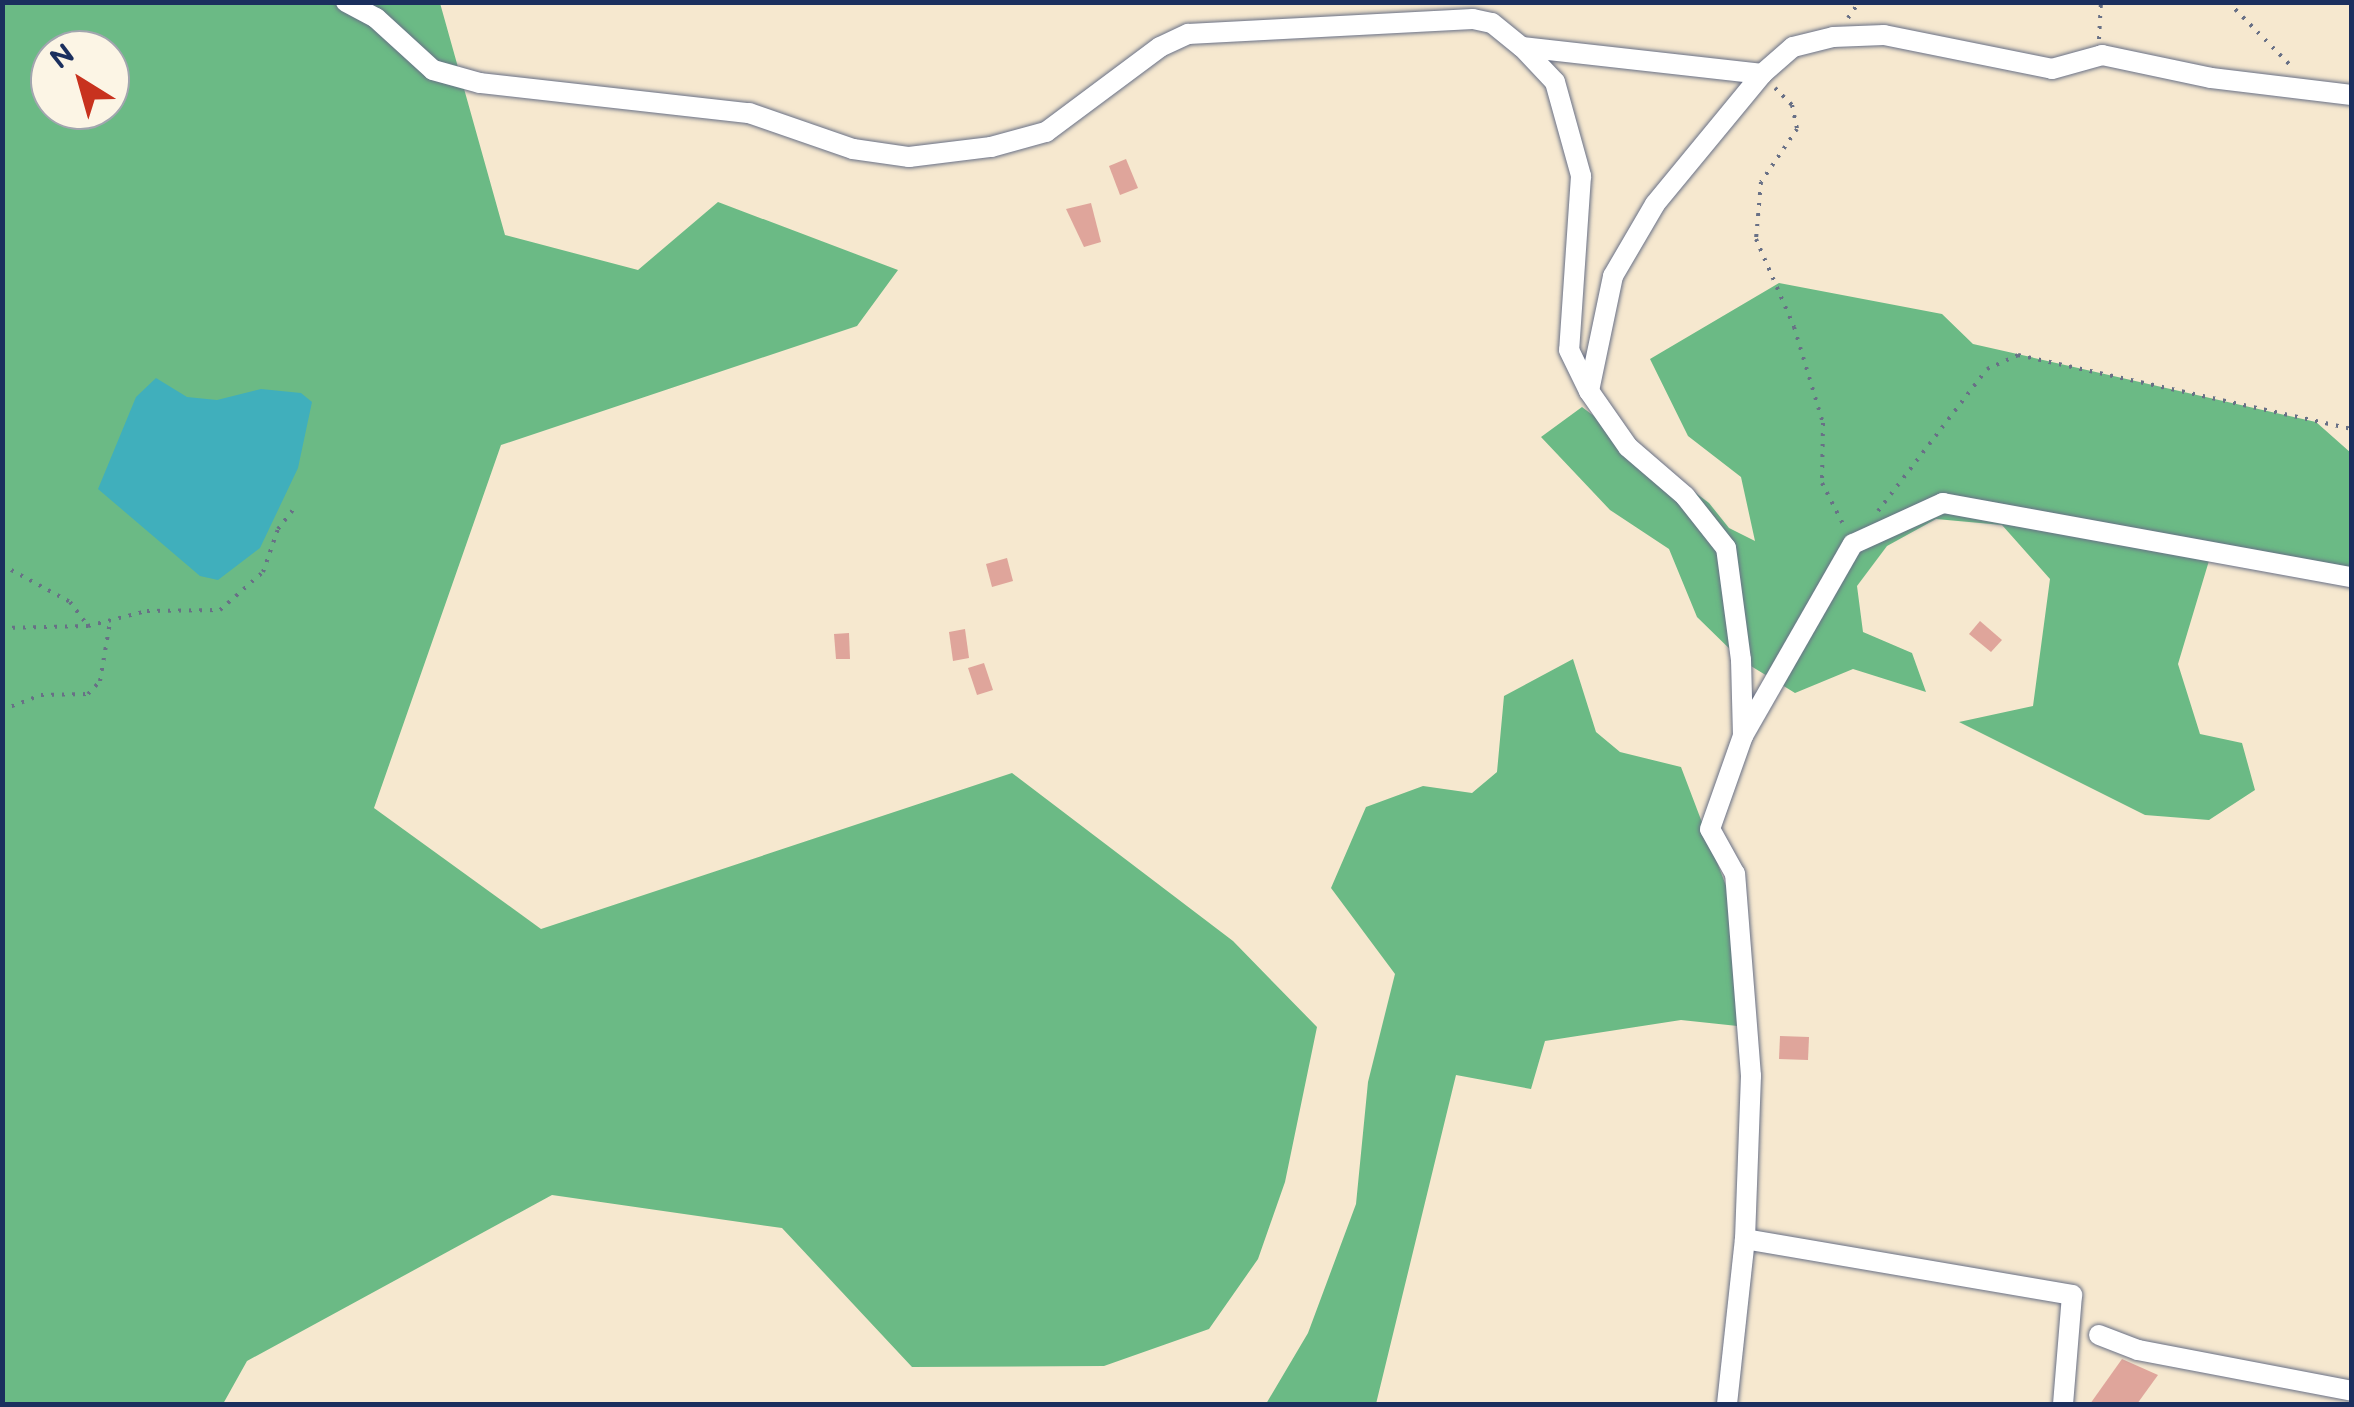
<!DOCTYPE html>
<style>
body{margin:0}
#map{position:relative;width:2354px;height:1407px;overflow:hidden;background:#f6e8cf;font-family:"Balsamiq Sans",sans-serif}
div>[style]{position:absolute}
.forest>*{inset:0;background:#6bba85}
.water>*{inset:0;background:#40afbc}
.building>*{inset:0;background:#dfa59b}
.path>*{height:4px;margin-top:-2px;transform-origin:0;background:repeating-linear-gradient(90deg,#687086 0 2.5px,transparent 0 10.5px)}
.roads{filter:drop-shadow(0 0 2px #687086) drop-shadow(0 0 2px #687086)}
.minor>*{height:20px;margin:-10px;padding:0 10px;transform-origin:10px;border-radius:10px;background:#fff}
span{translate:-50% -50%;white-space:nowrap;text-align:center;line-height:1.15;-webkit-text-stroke:8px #fcf5e5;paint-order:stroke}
.frame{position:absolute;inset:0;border:5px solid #1b2f5e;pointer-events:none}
.north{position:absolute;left:30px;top:30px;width:100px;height:100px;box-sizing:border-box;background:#fcf5e5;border:2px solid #a2a6af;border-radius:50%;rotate:323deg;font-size:28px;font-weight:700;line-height:40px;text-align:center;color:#1b2f5e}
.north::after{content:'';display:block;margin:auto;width:35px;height:45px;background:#c8321e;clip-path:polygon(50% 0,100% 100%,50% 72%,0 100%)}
</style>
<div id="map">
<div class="forest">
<i style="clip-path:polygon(evenodd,3px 3px,440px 3px,505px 235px,638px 270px,718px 202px,898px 270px,857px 326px,501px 445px,374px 808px,541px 929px,1012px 773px,1233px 941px,1317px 1027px,1285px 1182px,1258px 1259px,1209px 1329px,1104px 1366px,912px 1367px,782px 1228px,552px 1195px,247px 1361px,223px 1404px,3px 1404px,3px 3px,50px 50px,110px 50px,110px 110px,50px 110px,50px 50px)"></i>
<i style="clip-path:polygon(1779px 283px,1942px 314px,1973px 344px,2316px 422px,2351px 453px,2351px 577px,2211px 554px,2178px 664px,2200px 734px,2242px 743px,2255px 790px,2209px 820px,2145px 815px,1959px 722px,2033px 706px,2050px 579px,2002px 525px,1936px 519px,1887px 546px,1857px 586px,1863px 632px,1912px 653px,1926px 692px,1853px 669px,1795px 693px,1741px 660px,1697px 617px,1669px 549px,1610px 510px,1541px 437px,1582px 407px,1709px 503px,1729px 528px,1755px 541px,1741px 477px,1688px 436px,1650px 359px)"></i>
<i style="clip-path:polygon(1573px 659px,1596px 732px,1620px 752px,1681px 767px,1739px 920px,1747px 1027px,1681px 1020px,1545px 1041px,1531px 1089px,1456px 1075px,1376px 1404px,1266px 1404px,1308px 1333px,1356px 1204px,1368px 1082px,1395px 974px,1331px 888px,1366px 807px,1423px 786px,1472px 793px,1497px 772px,1504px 696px)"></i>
</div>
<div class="water">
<i style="clip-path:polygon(156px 378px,187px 397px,217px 400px,261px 389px,301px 393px,312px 402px,298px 468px,260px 548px,218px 580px,200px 576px,98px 489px,136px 397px)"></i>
</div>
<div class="building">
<i style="clip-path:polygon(1126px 159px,1138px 188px,1120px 195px,1109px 166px)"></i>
<i style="clip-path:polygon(1091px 203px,1101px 242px,1084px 247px,1066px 209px)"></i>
<i style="clip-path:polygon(1007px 558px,1013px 581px,992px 587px,986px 564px)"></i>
<i style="clip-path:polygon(1980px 621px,2002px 640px,1991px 652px,1969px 634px)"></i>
<i style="clip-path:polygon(965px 629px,969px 658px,953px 661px,949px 632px)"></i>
<i style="clip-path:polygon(849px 633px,850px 659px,836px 659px,834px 634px)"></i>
<i style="clip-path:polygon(984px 663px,993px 690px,977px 695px,968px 668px)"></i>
<i style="clip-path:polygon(1780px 1036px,1809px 1037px,1808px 1060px,1779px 1059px)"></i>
<i style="clip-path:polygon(2122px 1359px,2158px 1375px,2137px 1404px,2090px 1404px)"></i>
</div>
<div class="path">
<i style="left:2228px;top:2px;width:94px;rotate:45.4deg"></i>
<i style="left:1848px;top:18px;width:19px;rotate:-55deg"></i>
<i style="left:2099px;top:39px;width:37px;rotate:-87deg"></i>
<i style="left:1775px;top:88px;width:24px;rotate:45deg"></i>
<i style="left:1792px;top:105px;width:25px;rotate:78deg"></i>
<i style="left:1797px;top:129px;width:64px;rotate:124.2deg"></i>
<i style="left:1761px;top:182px;width:57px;rotate:95deg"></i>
<i style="left:1756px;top:239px;width:96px;rotate:66.6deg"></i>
<i style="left:1794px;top:327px;width:100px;rotate:73.2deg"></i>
<i style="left:1823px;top:423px;width:60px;rotate:91deg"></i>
<i style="left:1822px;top:483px;width:51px;rotate:62.9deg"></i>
<i style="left:1878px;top:511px;width:179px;rotate:-52.5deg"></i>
<i style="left:1987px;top:369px;width:34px;rotate:-24deg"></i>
<i style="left:2018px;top:355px;width:342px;rotate:12.5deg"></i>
<i style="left:2px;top:565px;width:77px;rotate:28.6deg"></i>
<i style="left:70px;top:602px;width:30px;rotate:53deg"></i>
<i style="left:2px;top:628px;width:86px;rotate:-1.3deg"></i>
<i style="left:88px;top:626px;width:61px;rotate:-14.3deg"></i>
<i style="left:147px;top:611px;width:73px;rotate:-0.8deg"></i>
<i style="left:220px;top:610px;width:57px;rotate:-41.5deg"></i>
<i style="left:263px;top:572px;width:46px;rotate:-70.8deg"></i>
<i style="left:278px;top:529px;width:31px;rotate:-52deg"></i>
<i style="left:2px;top:710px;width:42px;rotate:-21deg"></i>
<i style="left:41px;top:695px;width:47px;rotate:-1.2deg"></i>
<i style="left:88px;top:694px;width:18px;rotate:-47deg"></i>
<i style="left:100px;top:681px;width:60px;rotate:-80.4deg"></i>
</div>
<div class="roads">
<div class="minor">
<i style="left:346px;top:2px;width:34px;rotate:28deg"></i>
<i style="left:376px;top:18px;width:77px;rotate:42.4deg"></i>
<i style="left:433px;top:70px;width:49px;rotate:15.5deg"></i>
<i style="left:480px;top:83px;width:271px;rotate:6.4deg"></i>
<i style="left:749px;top:113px;width:110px;rotate:19.1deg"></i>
<i style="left:853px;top:149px;width:57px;rotate:8.1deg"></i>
<i style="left:909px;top:157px;width:83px;rotate:-7deg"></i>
<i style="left:991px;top:147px;width:57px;rotate:-15.3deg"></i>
<i style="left:1046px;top:132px;width:142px;rotate:-36.7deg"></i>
<i style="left:1160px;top:47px;width:31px;rotate:-25deg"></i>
<i style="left:1188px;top:34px;width:285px;rotate:-3deg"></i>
<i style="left:1473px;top:19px;width:19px;rotate:12deg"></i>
<i style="left:1492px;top:23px;width:38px;rotate:39deg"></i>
<i style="left:1522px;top:47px;width:242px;rotate:6.4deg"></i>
<i style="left:1522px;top:47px;width:48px;rotate:46.7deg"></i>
<i style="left:1555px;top:82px;width:98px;rotate:74.5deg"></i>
<i style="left:1581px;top:176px;width:174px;rotate:93.9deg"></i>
<i style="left:1569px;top:350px;width:46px;rotate:64deg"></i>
<i style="left:1744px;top:734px;width:219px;rotate:-60.2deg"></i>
<i style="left:1853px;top:544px;width:99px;rotate:-24.5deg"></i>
<i style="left:1943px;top:503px;width:416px;rotate:10.3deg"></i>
<i style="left:1745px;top:1239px;width:332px;rotate:9.7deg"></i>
<i style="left:2072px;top:1295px;width:109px;rotate:94.7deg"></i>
<i style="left:2099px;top:1335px;width:42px;rotate:21deg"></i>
<i style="left:2138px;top:1350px;width:218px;rotate:10.8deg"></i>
<i style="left:1727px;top:1404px;width:166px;rotate:-83.8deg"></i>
<i style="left:1745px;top:1239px;width:163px;rotate:-87.9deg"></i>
<i style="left:1751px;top:1076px;width:203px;rotate:-94.5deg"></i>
<i style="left:1735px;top:874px;width:51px;rotate:-119.1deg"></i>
<i style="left:1710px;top:829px;width:99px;rotate:-70.5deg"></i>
<i style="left:1743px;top:736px;width:76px;rotate:-91.5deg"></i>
<i style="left:1741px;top:660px;width:113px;rotate:-97.6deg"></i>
<i style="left:1726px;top:548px;width:66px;rotate:-128.3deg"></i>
<i style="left:1685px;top:496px;width:75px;rotate:-139.3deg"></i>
<i style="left:1628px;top:447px;width:68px;rotate:-124.9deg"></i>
<i style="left:1589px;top:391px;width:117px;rotate:-78.2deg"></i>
<i style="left:1613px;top:276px;width:83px;rotate:-59.7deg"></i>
<i style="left:1655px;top:204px;width:168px;rotate:-50.5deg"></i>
<i style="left:1762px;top:74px;width:41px;rotate:-41.1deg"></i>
<i style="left:1793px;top:47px;width:41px;rotate:-14deg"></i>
<i style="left:1833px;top:37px;width:51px;rotate:-2.2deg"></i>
<i style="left:1884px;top:35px;width:171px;rotate:11.4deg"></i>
<i style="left:2052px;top:69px;width:52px;rotate:-15.6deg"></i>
<i style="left:2102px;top:55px;width:111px;rotate:11.9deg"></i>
<i style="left:2211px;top:78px;width:142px;rotate:6.9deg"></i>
</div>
</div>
<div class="frame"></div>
<div class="north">N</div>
</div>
